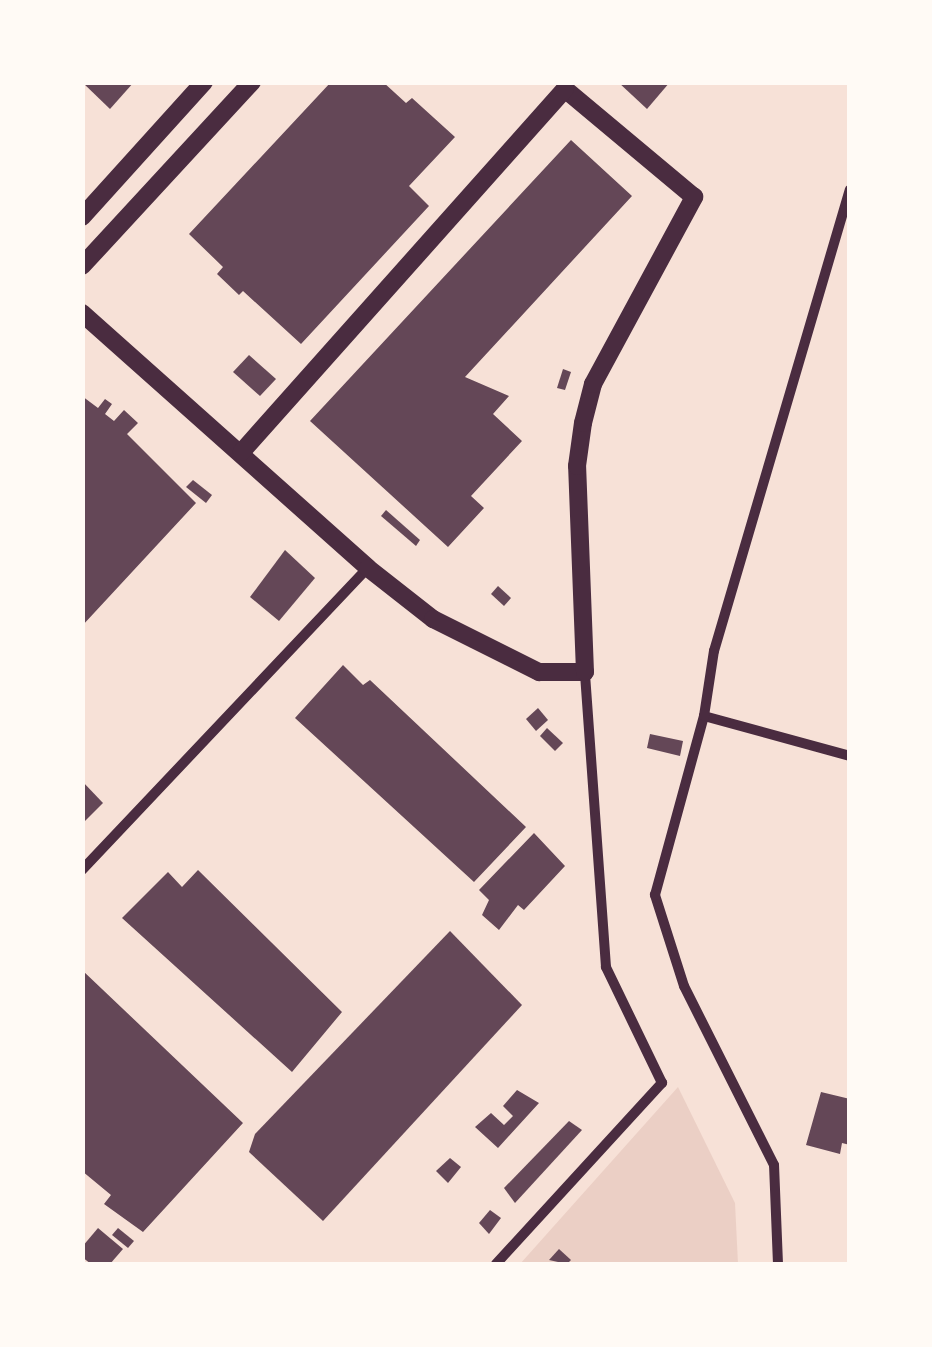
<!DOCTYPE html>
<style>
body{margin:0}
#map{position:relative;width:932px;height:1347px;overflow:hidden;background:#f7e1d7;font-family:"Noto Sans",sans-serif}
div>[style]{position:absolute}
.green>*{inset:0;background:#ebcfc5}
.building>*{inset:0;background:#644757}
.minor>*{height:10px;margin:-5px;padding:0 5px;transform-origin:5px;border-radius:5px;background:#4a2c40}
.tertiary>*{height:18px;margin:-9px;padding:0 9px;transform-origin:9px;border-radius:9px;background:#4a2c40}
span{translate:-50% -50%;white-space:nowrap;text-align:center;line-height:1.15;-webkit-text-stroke:10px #fffaf5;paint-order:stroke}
.frame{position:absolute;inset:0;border:85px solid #fffaf5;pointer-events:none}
</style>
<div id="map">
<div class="green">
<i style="clip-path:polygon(678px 1087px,735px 1203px,738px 1264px,520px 1264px)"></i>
</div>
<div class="building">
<i style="clip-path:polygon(82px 82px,134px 82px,110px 109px)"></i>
<i style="clip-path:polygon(331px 82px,383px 82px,406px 103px,412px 98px,455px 137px,409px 186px,429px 206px,301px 344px,243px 291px,239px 295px,217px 274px,223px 267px,189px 234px)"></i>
<i style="clip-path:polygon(618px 82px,670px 82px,647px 109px)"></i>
<i style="clip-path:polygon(571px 140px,632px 196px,465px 377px,509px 396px,493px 414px,522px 441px,471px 496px,484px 508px,448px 547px,310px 421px)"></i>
<i style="clip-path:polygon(249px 355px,276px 379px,260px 396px,233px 372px)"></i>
<i style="clip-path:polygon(563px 369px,571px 372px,565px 390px,557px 388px)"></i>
<i style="clip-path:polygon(82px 396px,98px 408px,105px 399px,112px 404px,105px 414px,114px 421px,124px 410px,138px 423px,127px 434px,196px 503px,82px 626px)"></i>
<i style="clip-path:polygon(193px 480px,212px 495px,206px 503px,186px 487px)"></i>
<i style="clip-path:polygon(386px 510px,420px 540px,416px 546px,381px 516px)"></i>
<i style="clip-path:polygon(285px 550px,315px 578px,279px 621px,250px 597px)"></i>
<i style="clip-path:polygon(498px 586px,511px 598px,504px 606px,491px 594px)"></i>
<i style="clip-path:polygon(343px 665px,363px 685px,370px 680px,526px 827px,474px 882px,295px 718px)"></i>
<i style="clip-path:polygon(538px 708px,548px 720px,536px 731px,526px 719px)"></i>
<i style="clip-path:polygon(547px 728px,563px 743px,555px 751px,540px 736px)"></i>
<i style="clip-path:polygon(650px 734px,683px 741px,680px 756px,647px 748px)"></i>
<i style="clip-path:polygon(82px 781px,103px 803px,82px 824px)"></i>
<i style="clip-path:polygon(534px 833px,565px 866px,524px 910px,518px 905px,499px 930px,482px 915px,489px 900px,479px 890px)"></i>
<i style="clip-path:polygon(198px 870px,342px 1012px,292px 1072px,122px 918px,168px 872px,182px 887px)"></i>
<i style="clip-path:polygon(450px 931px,522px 1005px,323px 1221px,249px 1152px,255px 1134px)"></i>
<i style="clip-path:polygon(82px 970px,243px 1123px,143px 1232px,104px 1204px,111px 1195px,82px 1171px)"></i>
<i style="clip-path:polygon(517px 1090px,539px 1103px,498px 1148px,475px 1127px,491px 1113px,504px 1125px,513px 1116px,503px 1106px)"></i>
<i style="clip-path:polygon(821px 1092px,850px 1099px,850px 1145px,842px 1143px,840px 1154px,806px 1145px)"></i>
<i style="clip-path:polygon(569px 1121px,582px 1130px,515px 1203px,504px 1188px)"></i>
<i style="clip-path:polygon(450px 1158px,461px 1167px,448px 1183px,436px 1171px)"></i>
<i style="clip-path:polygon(490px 1210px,501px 1218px,489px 1234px,479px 1223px)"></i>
<i style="clip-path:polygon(98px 1228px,123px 1249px,110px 1264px,91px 1264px,82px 1257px,82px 1247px)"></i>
<i style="clip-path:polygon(118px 1228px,134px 1241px,128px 1248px,112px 1235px)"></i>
<i style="clip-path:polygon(559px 1249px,571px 1260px,567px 1264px,549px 1260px)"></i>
</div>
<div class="minor">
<i style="left:704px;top:716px;width:151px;rotate:15.3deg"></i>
<i style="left:82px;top:870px;width:416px;rotate:-46.6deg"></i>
<i style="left:496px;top:1264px;width:246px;rotate:-47.5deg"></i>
<i style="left:662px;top:1083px;width:129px;rotate:-115.8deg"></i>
<i style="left:606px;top:967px;width:296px;rotate:-94.1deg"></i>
<i style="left:778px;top:1264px;width:99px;rotate:-92.3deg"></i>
<i style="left:774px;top:1165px;width:200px;rotate:-116.7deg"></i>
<i style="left:684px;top:986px;width:96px;rotate:-107.7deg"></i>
<i style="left:655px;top:895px;width:186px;rotate:-74.7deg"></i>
<i style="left:704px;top:716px;width:66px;rotate:-81.3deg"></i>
<i style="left:714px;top:651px;width:481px;rotate:-73.6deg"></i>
</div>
<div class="tertiary">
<i style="left:82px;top:217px;width:182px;rotate:-47.9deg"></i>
<i style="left:82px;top:266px;width:251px;rotate:-47.3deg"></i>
<i style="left:82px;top:313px;width:383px;rotate:41.7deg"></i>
<i style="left:368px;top:568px;width:83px;rotate:38.1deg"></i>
<i style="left:433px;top:619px;width:119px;rotate:26.6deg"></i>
<i style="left:539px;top:672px;width:46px"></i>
<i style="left:585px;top:672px;width:206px;rotate:-92.2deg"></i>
<i style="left:577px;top:466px;width:43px;rotate:-82.1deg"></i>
<i style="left:583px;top:423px;width:40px;rotate:-75.6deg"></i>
<i style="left:593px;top:384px;width:213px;rotate:-61.6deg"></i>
<i style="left:694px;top:197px;width:168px;rotate:-140.1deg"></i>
<i style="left:565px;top:89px;width:486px;rotate:131.7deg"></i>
</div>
<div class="frame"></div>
</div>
